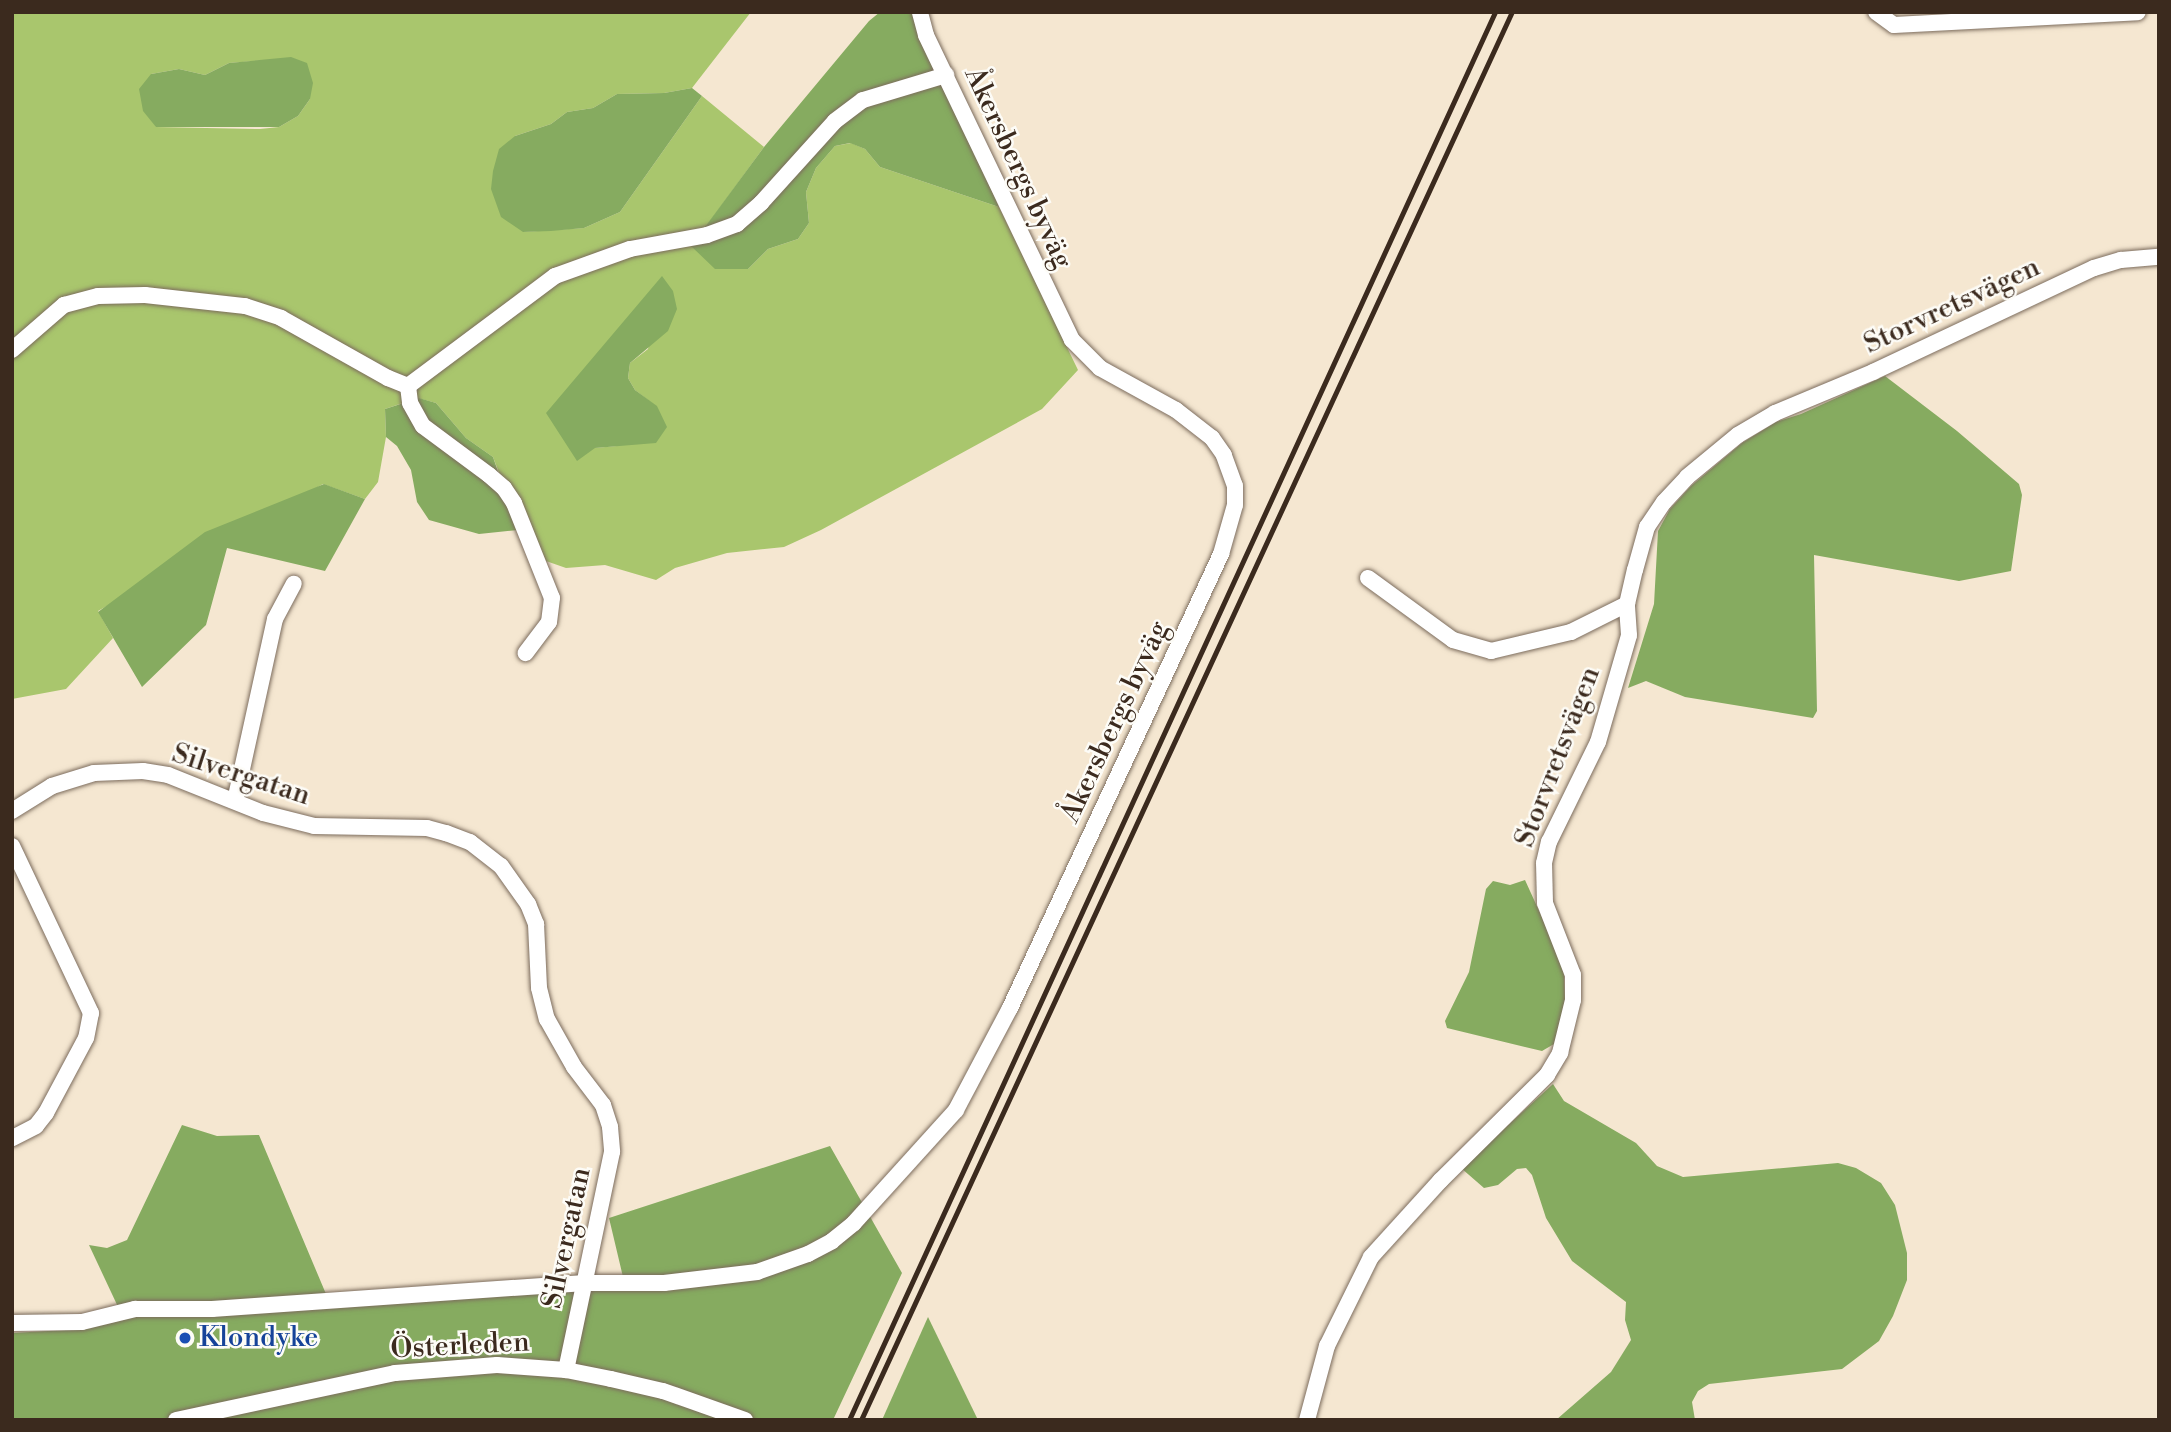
<!DOCTYPE html>
<meta charset="utf-8">
<style>
body{margin:0}
#map{position:relative;width:2171px;height:1432px;overflow:hidden;background:#f5e7d1;font-family:"Libre Bodoni",serif}
div>[style]{position:absolute}
.green>*{inset:0;background:#a9c66d}
.forest>*{inset:0;background:#86ab60}
.roads{filter:drop-shadow(0 0 2px #7c6c5d) drop-shadow(0 0 2px #7c6c5d)}
.minor>*{height:16px;margin:-8px;padding:0 8px;transform-origin:8px;border-radius:8px;background:#fff}
.rail>*{height:4.5px;margin:-2.25px;padding:0 2.25px;transform-origin:2.25px;border-radius:2.25px;background:#3b2a1e}
.dots>*{width:19px;height:19px;translate:-50% -50%;box-sizing:border-box;border:4px solid #fdfcf7;border-radius:50%}
span{translate:-50% -50%;white-space:nowrap;text-align:center;line-height:1.15;-webkit-text-stroke:5px #fdfcf7;paint-order:stroke}
.street-label{font-size:28px;color:#3b2a1e}
.transit-label{font-size:28px;color:#164399}
.left{translate:0 -50%;text-align:left}
.frame{position:absolute;inset:0;border:14px solid #3b2a1e;pointer-events:none}
</style>
<div id="map">
<div class="green">
<i style="clip-path:polygon(evenodd,12px 12px,751px 12px,692px 88px,664px 93px,617px 94px,593px 108px,567px 112px,551px 124px,515px 136px,523px 232px,584px 228px,620px 212px,702px 96px,764px 147px,692px 246px,748px 269px,768px 249px,798px 239px,809px 223px,806px 192px,816px 168px,835px 146px,851px 143px,865px 149px,880px 167px,999px 207px,1078px 370px,1042px 409px,821px 530px,784px 547px,727px 553px,675px 568px,656px 580px,605px 565px,566px 568px,546px 561px,518px 500px,501px 478px,493px 457px,466px 438px,436px 403px,418px 398px,385px 409px,386px 437px,378px 482px,365px 499px,323px 484px,98px 611px,113px 638px,66px 689px,12px 699px,12px 12px,268px 60px,310px 99px,298px 116px,279px 127px,260px 129px,156px 127px,151px 74px,179px 69px,205px 75px,229px 63px,268px 60px,12px 12px,662px 277px,648px 349px,630px 363px,628px 378px,635px 390px,657px 407px,617px 446px,595px 448px,626px 321px,662px 277px)"></i>
</div>
<div class="forest">
<i style="clip-path:polygon(880px 12px,915px 12px,999px 207px,880px 167px,865px 149px,850px 143px,835px 146px,816px 168px,806px 192px,809px 223px,798px 239px,768px 249px,748px 269px,715px 269px,691px 246px,764px 147px,869px 21px)"></i>
<i style="clip-path:polygon(291px 57px,307px 63px,313px 83px,310px 99px,298px 116px,279px 127px,156px 127px,143px 111px,139px 89px,151px 74px,179px 69px,205px 75px,229px 63px)"></i>
<i style="clip-path:polygon(692px 88px,702px 96px,620px 212px,584px 228px,551px 231px,523px 232px,501px 217px,491px 189px,493px 171px,499px 149px,515px 136px,551px 124px,567px 112px,593px 108px,617px 94px,664px 93px)"></i>
<i style="clip-path:polygon(662px 276px,673px 291px,677px 309px,668px 331px,630px 363px,628px 378px,635px 390px,657px 406px,667px 427px,656px 443px,595px 448px,577px 461px,546px 413px)"></i>
<i style="clip-path:polygon(1885px 376px,1957px 431px,2019px 484px,2022px 495px,2011px 571px,1959px 581px,1814px 555px,1817px 711px,1813px 718px,1685px 697px,1646px 681px,1628px 688px,1654px 604px,1658px 531px,1670px 509px,1691px 486px,1742px 443px,1776px 422px,1801px 414px)"></i>
<i style="clip-path:polygon(419px 398px,436px 403px,466px 438px,493px 457px,518px 530px,479px 534px,429px 520px,417px 502px,411px 470px,397px 446px,386px 437px,385px 409px)"></i>
<i style="clip-path:polygon(324px 484px,365px 499px,325px 571px,227px 548px,206px 625px,142px 687px,98px 612px,205px 532px)"></i>
<i style="clip-path:polygon(1525px 880px,1560px 957px,1564px 975px,1565px 1000px,1560px 1026px,1554px 1044px,1542px 1051px,1447px 1028px,1445px 1021px,1469px 972px,1486px 889px,1493px 881px,1510px 885px)"></i>
<i style="clip-path:polygon(1553px 1084px,1564px 1101px,1636px 1143px,1657px 1166px,1683px 1177px,1838px 1163px,1856px 1168px,1881px 1183px,1895px 1205px,1907px 1253px,1907px 1280px,1893px 1316px,1879px 1341px,1842px 1369px,1709px 1384px,1698px 1391px,1692px 1402px,1695px 1420px,1556px 1420px,1611px 1372px,1631px 1340px,1625px 1320px,1626px 1302px,1572px 1261px,1546px 1218px,1532px 1175px,1526px 1168px,1517px 1169px,1498px 1185px,1484px 1188px,1461px 1168px)"></i>
<i style="clip-path:polygon(182px 1125px,217px 1136px,259px 1135px,326px 1294px,623px 1277px,609px 1218px,830px 1146px,902px 1273px,833px 1420px,12px 1420px,12px 1333px,84px 1329px,119px 1309px,89px 1245px,107px 1248px,127px 1240px)"></i>
<i style="clip-path:polygon(928px 1317px,978px 1420px,882px 1420px)"></i>
</div>
<div class="roads">
<div class="minor">
<i style="left:1876px;top:12px;width:22px;rotate:36deg"></i>
<i style="left:1894px;top:25px;width:244px;rotate:-3deg"></i>
<i style="left:12px;top:350px;width:69px;rotate:-40.9deg"></i>
<i style="left:64px;top:305px;width:35px;rotate:-15deg"></i>
<i style="left:98px;top:296px;width:47px;rotate:-1.2deg"></i>
<i style="left:145px;top:295px;width:101px;rotate:6.3deg"></i>
<i style="left:245px;top:306px;width:38px;rotate:18deg"></i>
<i style="left:281px;top:318px;width:123px;rotate:29.3deg"></i>
<i style="left:388px;top:378px;width:22px;rotate:22deg"></i>
<i style="left:408px;top:386px;width:184px;rotate:-36.8deg"></i>
<i style="left:555px;top:276px;width:80px;rotate:-19.8deg"></i>
<i style="left:630px;top:249px;width:78px;rotate:-10.3deg"></i>
<i style="left:707px;top:235px;width:32px;rotate:-20deg"></i>
<i style="left:737px;top:224px;width:32px;rotate:-41deg"></i>
<i style="left:761px;top:203px;width:110px;rotate:-47.9deg"></i>
<i style="left:835px;top:121px;width:35px;rotate:-37deg"></i>
<i style="left:863px;top:100px;width:87px;rotate:-16.8deg"></i>
<i style="left:408px;top:386px;width:17px;rotate:83deg"></i>
<i style="left:410px;top:403px;width:26px;rotate:61deg"></i>
<i style="left:423px;top:426px;width:82px;rotate:36.6deg"></i>
<i style="left:489px;top:475px;width:20px;rotate:41deg"></i>
<i style="left:504px;top:488px;width:18px;rotate:56deg"></i>
<i style="left:514px;top:503px;width:102px;rotate:68.2deg"></i>
<i style="left:552px;top:598px;width:24px;rotate:97deg"></i>
<i style="left:549px;top:622px;width:39px;rotate:127deg"></i>
<i style="left:1368px;top:578px;width:105px;rotate:36.1deg"></i>
<i style="left:1453px;top:640px;width:40px;rotate:16deg"></i>
<i style="left:1491px;top:651px;width:82px;rotate:-13.4deg"></i>
<i style="left:1571px;top:632px;width:63px;rotate:-26.6deg"></i>
<i style="left:235px;top:801px;width:186px;rotate:-77.6deg"></i>
<i style="left:275px;top:619px;width:40px;rotate:-62deg"></i>
<i style="left:12px;top:811px;width:47px;rotate:-32deg"></i>
<i style="left:52px;top:786px;width:44px;rotate:-17.2deg"></i>
<i style="left:94px;top:773px;width:49px;rotate:-2.3deg"></i>
<i style="left:143px;top:771px;width:25px;rotate:9deg"></i>
<i style="left:168px;top:775px;width:102px;rotate:21.8deg"></i>
<i style="left:263px;top:813px;width:53px;rotate:14.3deg"></i>
<i style="left:314px;top:826px;width:113px;rotate:1deg"></i>
<i style="left:427px;top:828px;width:20px;rotate:15deg"></i>
<i style="left:446px;top:833px;width:26px;rotate:21deg"></i>
<i style="left:470px;top:842px;width:39px;rotate:38deg"></i>
<i style="left:501px;top:866px;width:47px;rotate:54.6deg"></i>
<i style="left:528px;top:904px;width:22px;rotate:68deg"></i>
<i style="left:536px;top:924px;width:64px;rotate:87.3deg"></i>
<i style="left:539px;top:988px;width:32px;rotate:76deg"></i>
<i style="left:547px;top:1019px;width:55px;rotate:60.6deg"></i>
<i style="left:574px;top:1067px;width:48px;rotate:52.7deg"></i>
<i style="left:603px;top:1105px;width:23px;rotate:72deg"></i>
<i style="left:610px;top:1127px;width:25px;rotate:85deg"></i>
<i style="left:612px;top:1152px;width:223px;rotate:101.9deg"></i>
<i style="left:12px;top:846px;width:185px;rotate:64.7deg"></i>
<i style="left:91px;top:1013px;width:25px;rotate:101deg"></i>
<i style="left:86px;top:1038px;width:85px;rotate:118.1deg"></i>
<i style="left:46px;top:1113px;width:16px;rotate:128deg"></i>
<i style="left:36px;top:1126px;width:27px;rotate:153deg"></i>
<i style="left:12px;top:1323px;width:70px;rotate:-0.8deg"></i>
<i style="left:82px;top:1322px;width:55px;rotate:-13.8deg"></i>
<i style="left:135px;top:1309px;width:77px"></i>
<i style="left:212px;top:1309px;width:374px;rotate:-4deg"></i>
<i style="left:585px;top:1283px;width:79px"></i>
<i style="left:664px;top:1283px;width:94px;rotate:-6.7deg"></i>
<i style="left:757px;top:1272px;width:54px;rotate:-19.4deg"></i>
<i style="left:808px;top:1254px;width:27px;rotate:-28deg"></i>
<i style="left:832px;top:1241px;width:28px;rotate:-39deg"></i>
<i style="left:854px;top:1223px;width:152px;rotate:-47.9deg"></i>
<i style="left:956px;top:1110px;width:115px;rotate:-62.1deg"></i>
<i style="left:1010px;top:1008px;width:501px;rotate:-65.07deg"></i>
<i style="left:1221px;top:554px;width:51px;rotate:-74.1deg"></i>
<i style="left:1235px;top:505px;width:19px;rotate:-90deg"></i>
<i style="left:1235px;top:486px;width:33px;rotate:-110deg"></i>
<i style="left:1224px;top:455px;width:21px;rotate:-125deg"></i>
<i style="left:1212px;top:438px;width:46px;rotate:-142.1deg"></i>
<i style="left:1176px;top:410px;width:87px;rotate:-151.1deg"></i>
<i style="left:1100px;top:368px;width:40px;rotate:-135deg"></i>
<i style="left:1072px;top:340px;width:338px;rotate:-115.6deg"></i>
<i style="left:926px;top:35px;width:24px;rotate:-105deg"></i>
<i style="left:176px;top:1420px;width:224px;rotate:-12.1deg"></i>
<i style="left:395px;top:1373px;width:102px;rotate:-4.5deg"></i>
<i style="left:497px;top:1365px;width:69px;rotate:4.1deg"></i>
<i style="left:566px;top:1370px;width:46px;rotate:11.3deg"></i>
<i style="left:611px;top:1379px;width:53px;rotate:13deg"></i>
<i style="left:663px;top:1391px;width:87px;rotate:19.5deg"></i>
<i style="left:1307px;top:1420px;width:77px;rotate:-74.9deg"></i>
<i style="left:1327px;top:1346px;width:99px;rotate:-63.7deg"></i>
<i style="left:1371px;top:1257px;width:103px;rotate:-47.8deg"></i>
<i style="left:1440px;top:1181px;width:151px;rotate:-44.7deg"></i>
<i style="left:1547px;top:1075px;width:26px;rotate:-59deg"></i>
<i style="left:1560px;top:1053px;width:55px;rotate:-76.2deg"></i>
<i style="left:1573px;top:1000px;width:25px;rotate:-90deg"></i>
<i style="left:1573px;top:975px;width:77px;rotate:-111.3deg"></i>
<i style="left:1545px;top:903px;width:40px;rotate:-91.4deg"></i>
<i style="left:1544px;top:863px;width:22px;rotate:-77deg"></i>
<i style="left:1549px;top:842px;width:111px;rotate:-63.9deg"></i>
<i style="left:1598px;top:742px;width:111px;rotate:-73.8deg"></i>
<i style="left:1629px;top:635px;width:31px;rotate:-94deg"></i>
<i style="left:1627px;top:604px;width:35px;rotate:-77deg"></i>
<i style="left:1635px;top:570px;width:45px;rotate:-74.4deg"></i>
<i style="left:1647px;top:527px;width:30px;rotate:-56deg"></i>
<i style="left:1664px;top:502px;width:34px;rotate:-47deg"></i>
<i style="left:1687px;top:477px;width:66px;rotate:-39.5deg"></i>
<i style="left:1738px;top:435px;width:43px;rotate:-30.7deg"></i>
<i style="left:1775px;top:413px;width:106px;rotate:-22.7deg"></i>
<i style="left:1873px;top:372px;width:244px;rotate:-25.2deg"></i>
<i style="left:2094px;top:268px;width:28px;rotate:-17deg"></i>
<i style="left:2121px;top:260px;width:38px;rotate:-5deg"></i>
</div>
</div>
<div class="rail">
<i style="left:849px;top:1420px;width:1549px;rotate:-65.35deg"></i>
<i style="left:861px;top:1420px;width:1551px;rotate:-65.19deg"></i>
</div>
<div class="dots">
<i style="left:185px;top:1338px;background:#1a4fb4"></i>
</div>
<div class="street-label">
<span style="left:1018px;top:168px;rotate:65deg">Åkersbergs byväg</span>
<span style="left:1952px;top:306px;rotate:-25deg">Storvretsvägen</span>
<span style="left:1115px;top:722px;rotate:-65deg">Åkersbergs byväg</span>
<span style="left:1558px;top:757px;rotate:-69deg">Storvretsvägen</span>
<span style="left:241px;top:775px;rotate:18deg">Silvergatan</span>
<span style="left:567px;top:1238px;rotate:-78deg">Silvergatan</span>
<span style="left:460px;top:1346px;rotate:-3deg">Österleden</span>
</div>
<div class="transit-label">
<span class="left" style="left:199px;top:1338px">Klondyke</span>
</div>
<div class="frame"></div>
</div>
